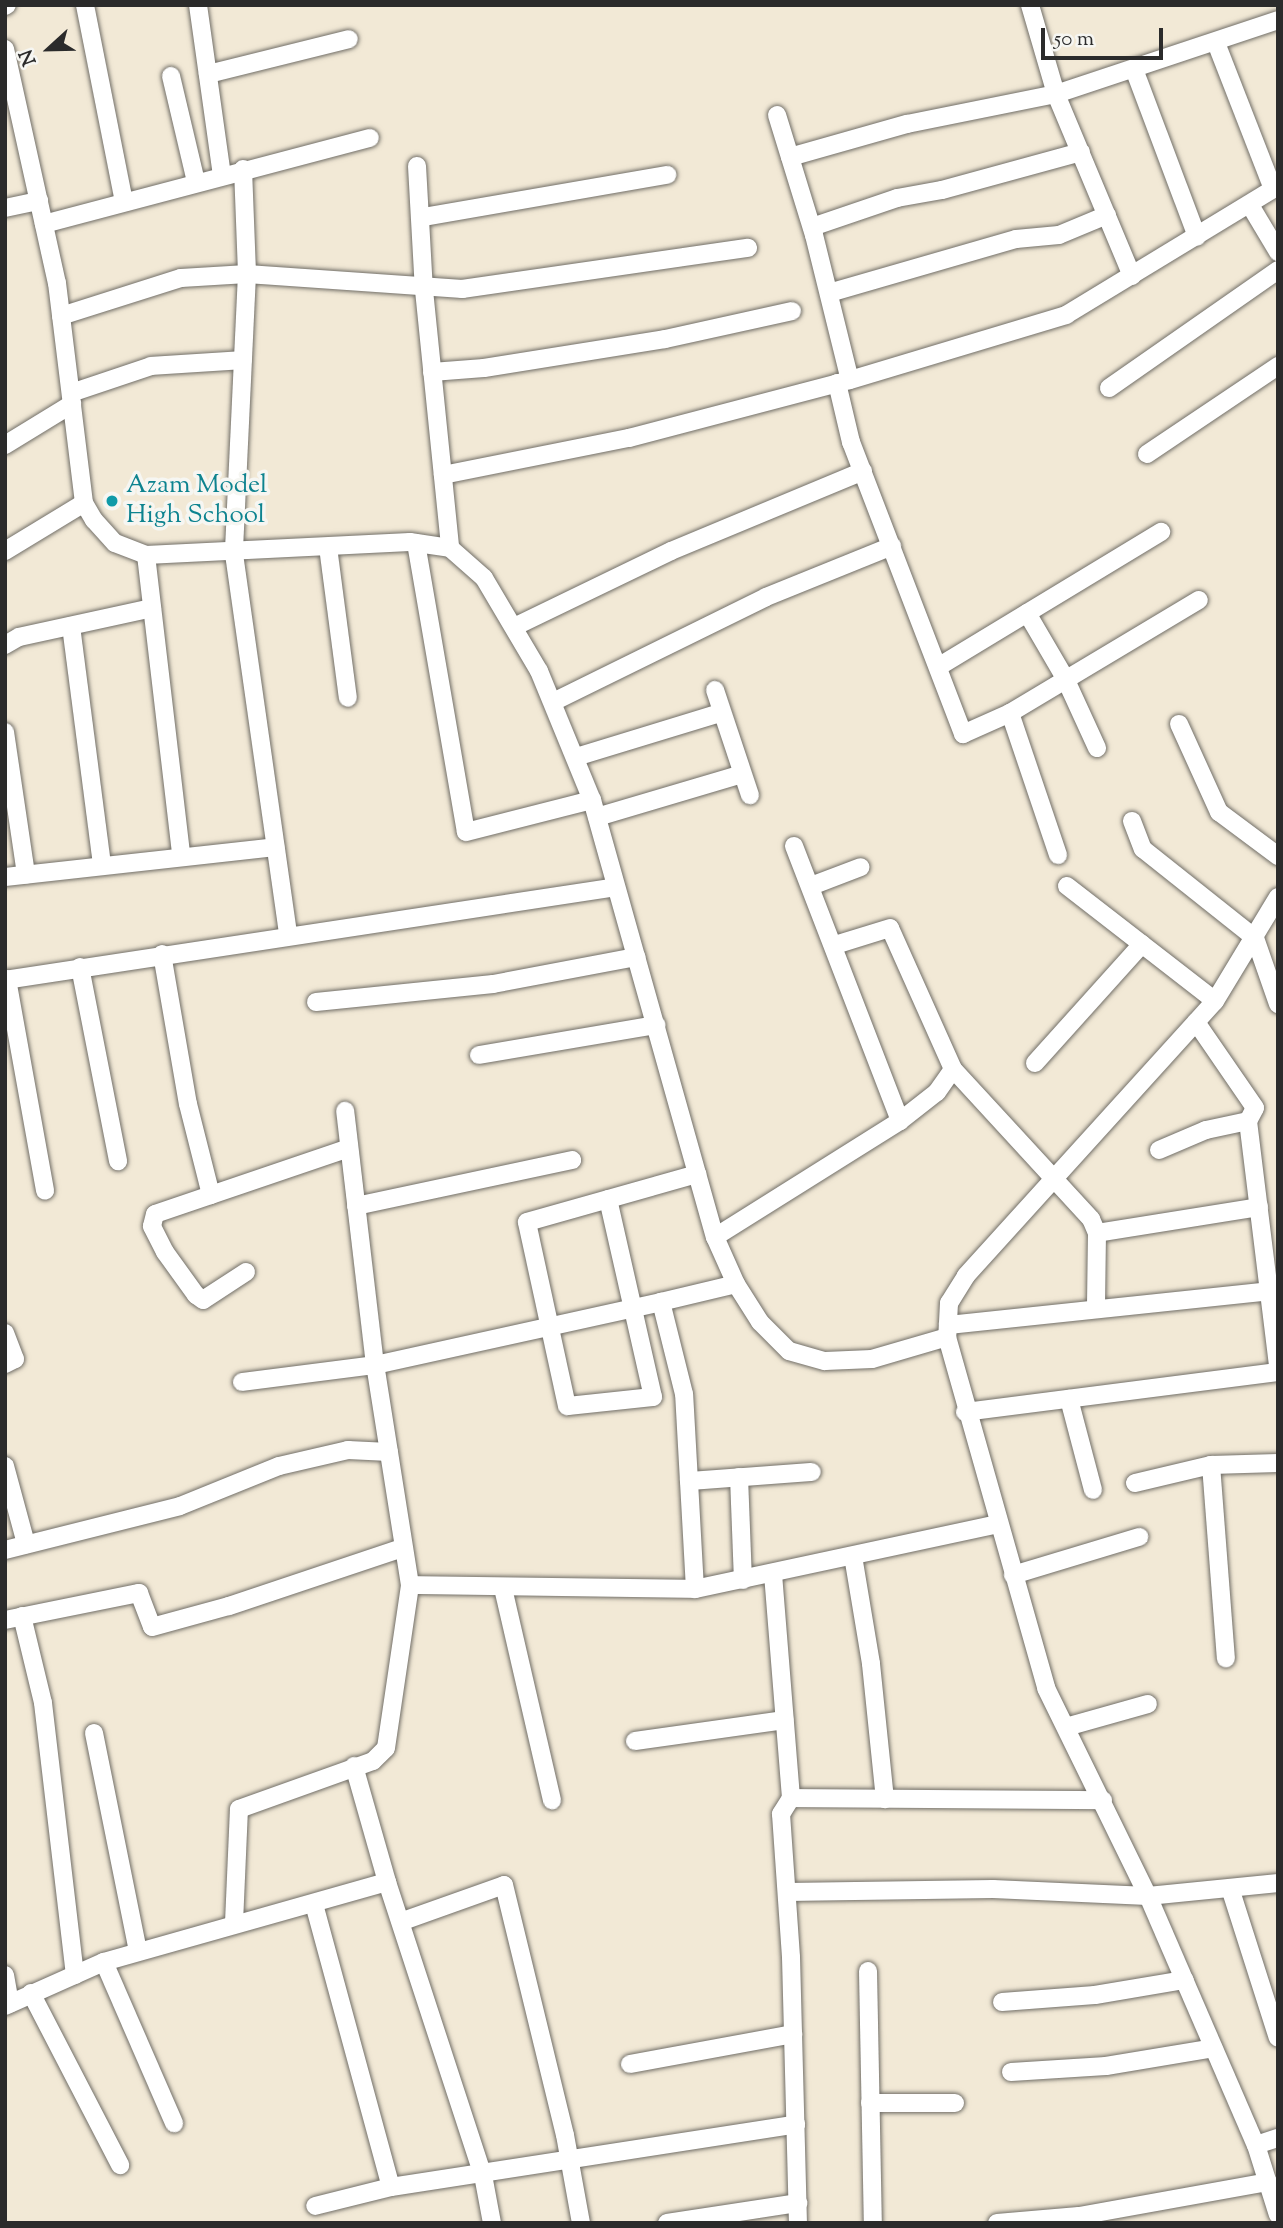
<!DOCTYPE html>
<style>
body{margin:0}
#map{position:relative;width:1283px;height:2228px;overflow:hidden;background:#f2e9d6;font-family:"Sorts Mill Goudy",serif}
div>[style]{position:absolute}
.roads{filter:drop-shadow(0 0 2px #716e67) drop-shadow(0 0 2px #716e67)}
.street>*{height:18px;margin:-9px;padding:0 9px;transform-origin:9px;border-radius:9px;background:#fff}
.dots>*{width:19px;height:19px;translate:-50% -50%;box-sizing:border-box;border:4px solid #f6f6f2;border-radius:50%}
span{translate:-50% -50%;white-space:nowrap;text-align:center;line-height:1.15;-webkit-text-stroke:7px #f6f6f2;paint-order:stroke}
.culture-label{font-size:26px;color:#0d838f}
.left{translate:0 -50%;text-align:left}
.frame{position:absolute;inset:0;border:7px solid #2b2b2b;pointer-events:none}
.north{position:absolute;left:14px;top:14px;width:70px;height:70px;-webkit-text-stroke:5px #f6f6f2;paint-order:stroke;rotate:248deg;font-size:19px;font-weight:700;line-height:28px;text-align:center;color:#2b2b2b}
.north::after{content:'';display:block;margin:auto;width:24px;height:32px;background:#2b2b2b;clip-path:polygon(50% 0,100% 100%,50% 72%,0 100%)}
.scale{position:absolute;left:1041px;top:28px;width:122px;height:32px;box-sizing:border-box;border:4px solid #2b2b2b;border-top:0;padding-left:9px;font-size:21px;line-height:24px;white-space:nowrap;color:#2b2b2b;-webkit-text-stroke:5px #f6f6f2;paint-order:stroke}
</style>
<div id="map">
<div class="roads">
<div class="street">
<i style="left:85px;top:5px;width:201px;rotate:78.8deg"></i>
<i style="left:198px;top:5px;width:172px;rotate:82deg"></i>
<i style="left:5px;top:6px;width:2px;rotate:-27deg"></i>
<i style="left:5px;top:49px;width:240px;rotate:77.5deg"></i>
<i style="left:57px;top:283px;width:222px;rotate:83deg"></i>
<i style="left:84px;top:503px;width:20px;rotate:60deg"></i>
<i style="left:94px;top:520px;width:31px;rotate:48deg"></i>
<i style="left:115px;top:543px;width:33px;rotate:21deg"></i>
<i style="left:146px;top:555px;width:264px;rotate:-2.8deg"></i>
<i style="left:410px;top:542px;width:40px;rotate:8.5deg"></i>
<i style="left:450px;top:548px;width:45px;rotate:41.4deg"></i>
<i style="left:484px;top:578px;width:108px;rotate:59.4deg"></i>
<i style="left:539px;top:671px;width:139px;rotate:67.7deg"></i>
<i style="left:592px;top:800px;width:454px;rotate:74.3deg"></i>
<i style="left:715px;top:1237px;width:51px;rotate:65.9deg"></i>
<i style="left:736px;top:1284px;width:45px;rotate:57.7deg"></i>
<i style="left:760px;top:1322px;width:41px;rotate:45deg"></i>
<i style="left:789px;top:1351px;width:37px;rotate:16deg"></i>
<i style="left:825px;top:1361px;width:47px;rotate:-2.4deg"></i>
<i style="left:872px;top:1359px;width:78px;rotate:-16.3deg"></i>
<i style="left:1134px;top:69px;width:179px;rotate:69.4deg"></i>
<i style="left:208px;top:74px;width:145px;rotate:-13.9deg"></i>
<i style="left:171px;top:76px;width:109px;rotate:76.7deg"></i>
<i style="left:777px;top:115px;width:126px;rotate:72.9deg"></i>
<i style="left:814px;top:235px;width:149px;rotate:76.1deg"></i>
<i style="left:790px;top:157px;width:122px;rotate:-15.8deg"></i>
<i style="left:907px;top:124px;width:152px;rotate:-11.4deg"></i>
<i style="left:1056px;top:94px;width:93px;rotate:-106.3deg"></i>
<i style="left:417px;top:166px;width:124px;rotate:86.8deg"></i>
<i style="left:424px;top:290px;width:259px;rotate:84.2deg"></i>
<i style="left:243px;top:169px;width:105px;rotate:87.8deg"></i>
<i style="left:247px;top:274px;width:280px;rotate:92.7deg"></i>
<i style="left:234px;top:554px;width:385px;rotate:81.9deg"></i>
<i style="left:1250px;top:205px;width:55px;rotate:59.2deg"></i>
<i style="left:5px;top:208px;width:35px;rotate:-12deg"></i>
<i style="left:423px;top:217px;width:248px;rotate:-9.8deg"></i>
<i style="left:44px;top:224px;width:337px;rotate:-14.8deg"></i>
<i style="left:812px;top:227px;width:90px;rotate:-18.8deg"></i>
<i style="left:897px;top:198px;width:46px;rotate:-10.1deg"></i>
<i style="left:942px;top:190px;width:144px;rotate:-15.3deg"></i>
<i style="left:1132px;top:276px;width:197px;rotate:-112.7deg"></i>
<i style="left:1056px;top:94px;width:234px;rotate:-18.4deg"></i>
<i style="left:829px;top:293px;width:195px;rotate:-16.1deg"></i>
<i style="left:1016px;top:239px;width:43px;rotate:-5.3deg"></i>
<i style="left:1059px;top:235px;width:52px;rotate:-22.6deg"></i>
<i style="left:61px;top:316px;width:126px;rotate:-17.6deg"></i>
<i style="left:181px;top:278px;width:66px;rotate:-3.5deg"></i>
<i style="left:247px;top:274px;width:216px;rotate:4deg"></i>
<i style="left:462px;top:289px;width:289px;rotate:-8.2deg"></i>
<i style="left:432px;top:372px;width:52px;rotate:-4.4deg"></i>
<i style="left:484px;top:368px;width:183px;rotate:-9.1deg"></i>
<i style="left:665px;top:339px;width:130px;rotate:-12.4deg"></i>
<i style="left:837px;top:383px;width:61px;rotate:76.7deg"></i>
<i style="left:851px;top:442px;width:313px;rotate:69deg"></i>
<i style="left:963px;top:734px;width:51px;rotate:-24.1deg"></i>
<i style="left:1010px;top:713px;width:220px;rotate:-30.9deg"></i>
<i style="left:1109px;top:388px;width:206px;rotate:-34.9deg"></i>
<i style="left:71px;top:393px;width:84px;rotate:-18.6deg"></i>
<i style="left:151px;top:366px;width:92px;rotate:-3.7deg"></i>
<i style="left:5px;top:445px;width:79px;rotate:-31.5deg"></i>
<i style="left:1147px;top:454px;width:158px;rotate:-33.9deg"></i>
<i style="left:443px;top:475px;width:190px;rotate:-11.3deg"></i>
<i style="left:629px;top:438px;width:228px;rotate:-14.7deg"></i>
<i style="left:850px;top:380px;width:226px;rotate:-16.7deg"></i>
<i style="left:1066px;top:315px;width:242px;rotate:-31.3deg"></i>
<i style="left:1273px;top:189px;width:157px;rotate:-111.3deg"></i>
<i style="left:416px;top:543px;width:293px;rotate:80.2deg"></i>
<i style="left:466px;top:832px;width:130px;rotate:-14.3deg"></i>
<i style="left:328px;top:547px;width:152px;rotate:82.5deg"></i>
<i style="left:5px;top:551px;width:92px;rotate:-31.3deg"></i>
<i style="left:146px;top:555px;width:301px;rotate:83.3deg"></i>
<i style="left:1027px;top:613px;width:75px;rotate:59.7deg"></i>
<i style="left:1065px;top:678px;width:77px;rotate:65.4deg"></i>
<i style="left:71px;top:626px;width:240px;rotate:82.6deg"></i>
<i style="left:516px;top:626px;width:172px;rotate:-25.8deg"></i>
<i style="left:671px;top:551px;width:208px;rotate:-22.6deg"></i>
<i style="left:5px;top:645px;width:16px;rotate:-30deg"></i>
<i style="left:19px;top:637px;width:136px;rotate:-12.3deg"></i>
<i style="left:938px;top:667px;width:261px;rotate:-31.2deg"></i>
<i style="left:715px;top:690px;width:111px;rotate:71.6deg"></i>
<i style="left:553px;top:702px;width:237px;rotate:-26.2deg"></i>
<i style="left:766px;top:597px;width:136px;rotate:-22deg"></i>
<i style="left:1010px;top:713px;width:150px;rotate:71.3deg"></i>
<i style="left:1179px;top:724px;width:97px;rotate:65.6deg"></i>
<i style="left:1219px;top:812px;width:74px;rotate:36.7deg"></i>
<i style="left:5px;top:732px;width:144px;rotate:81.6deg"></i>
<i style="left:576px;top:757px;width:151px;rotate:-17deg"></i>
<i style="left:597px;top:817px;width:151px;rotate:-16.5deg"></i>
<i style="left:1132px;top:821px;width:30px;rotate:69deg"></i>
<i style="left:1143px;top:849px;width:143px;rotate:38.5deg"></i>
<i style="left:1255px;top:938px;width:70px;rotate:70.8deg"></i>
<i style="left:794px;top:846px;width:295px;rotate:68.9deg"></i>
<i style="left:5px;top:877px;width:272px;rotate:-6.3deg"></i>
<i style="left:811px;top:886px;width:53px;rotate:-20.8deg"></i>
<i style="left:1067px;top:886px;width:187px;rotate:37.8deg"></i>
<i style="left:1278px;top:897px;width:122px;rotate:121.2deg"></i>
<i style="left:1215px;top:1001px;width:371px;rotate:132.2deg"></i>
<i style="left:966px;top:1276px;width:32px;rotate:122deg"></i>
<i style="left:949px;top:1303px;width:34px;rotate:93deg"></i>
<i style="left:947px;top:1337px;width:365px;rotate:74.2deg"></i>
<i style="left:1046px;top:1688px;width:232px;rotate:63.9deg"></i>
<i style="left:1148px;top:1896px;width:271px;rotate:66.6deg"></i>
<i style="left:1256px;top:2145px;width:73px;rotate:72.6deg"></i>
<i style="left:162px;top:954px;width:152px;rotate:80.2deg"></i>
<i style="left:188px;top:1104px;width:94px;rotate:75.8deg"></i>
<i style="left:80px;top:967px;width:198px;rotate:78.9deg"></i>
<i style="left:7px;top:979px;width:215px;rotate:79.8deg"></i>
<i style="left:5px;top:980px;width:618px;rotate:-8.65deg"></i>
<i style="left:316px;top:1002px;width:178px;rotate:-5.8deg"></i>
<i style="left:493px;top:984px;width:146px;rotate:-10.7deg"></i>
<i style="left:1196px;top:1022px;width:104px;rotate:55.5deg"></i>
<i style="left:1255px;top:1108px;width:15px;rotate:118deg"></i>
<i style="left:1248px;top:1121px;width:245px;rotate:83deg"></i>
<i style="left:479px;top:1055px;width:180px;rotate:-9.6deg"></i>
<i style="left:1035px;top:1063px;width:160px;rotate:-48deg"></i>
<i style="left:953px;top:1069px;width:204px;rotate:47.4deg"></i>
<i style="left:1091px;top:1219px;width:15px;rotate:67deg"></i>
<i style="left:1097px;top:1233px;width:75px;rotate:90.8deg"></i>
<i style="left:1159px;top:1150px;width:51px;rotate:-23.1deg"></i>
<i style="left:1206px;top:1130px;width:43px;rotate:-12.1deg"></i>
<i style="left:608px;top:1199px;width:203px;rotate:77.2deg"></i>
<i style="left:653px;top:1397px;width:86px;rotate:174deg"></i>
<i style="left:567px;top:1406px;width:188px;rotate:-102.3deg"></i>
<i style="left:527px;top:1222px;width:177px;rotate:-15.8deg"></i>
<i style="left:356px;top:1206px;width:221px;rotate:-12deg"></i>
<i style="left:1097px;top:1233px;width:164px;rotate:-9.1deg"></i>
<i style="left:715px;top:1237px;width:218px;rotate:-32.1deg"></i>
<i style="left:900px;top:1121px;width:47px;rotate:-38.1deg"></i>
<i style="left:937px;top:1092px;width:28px;rotate:-55deg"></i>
<i style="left:953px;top:1069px;width:154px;rotate:-114.1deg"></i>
<i style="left:890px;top:928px;width:58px;rotate:162.8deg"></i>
<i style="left:246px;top:1272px;width:51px;rotate:146.9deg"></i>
<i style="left:203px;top:1300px;width:9px;rotate:-144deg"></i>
<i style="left:196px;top:1295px;width:53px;rotate:-125.8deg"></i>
<i style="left:165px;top:1252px;width:29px;rotate:-117deg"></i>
<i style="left:152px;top:1226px;width:12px;rotate:-76deg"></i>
<i style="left:155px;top:1214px;width:205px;rotate:-18.8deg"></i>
<i style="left:948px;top:1325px;width:323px;rotate:-6deg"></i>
<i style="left:5px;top:1333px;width:28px;rotate:69deg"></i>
<i style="left:15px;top:1359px;width:11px;rotate:153deg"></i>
<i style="left:242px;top:1382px;width:134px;rotate:-7.3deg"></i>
<i style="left:375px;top:1365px;width:293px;rotate:-12.4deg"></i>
<i style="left:1069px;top:1399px;width:94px;rotate:75.2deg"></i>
<i style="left:965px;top:1412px;width:316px;rotate:-7.3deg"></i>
<i style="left:1211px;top:1465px;width:194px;rotate:85.6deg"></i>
<i style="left:5px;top:1466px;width:81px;rotate:74.9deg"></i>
<i style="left:739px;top:1477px;width:103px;rotate:87.8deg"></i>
<i style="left:689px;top:1481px;width:123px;rotate:-4.2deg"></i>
<i style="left:1135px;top:1483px;width:78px;rotate:-13.3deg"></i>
<i style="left:1211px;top:1465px;width:67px;rotate:-1.7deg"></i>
<i style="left:5px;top:1550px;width:180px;rotate:-14.1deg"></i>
<i style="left:180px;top:1506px;width:107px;rotate:-22deg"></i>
<i style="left:279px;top:1466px;width:71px;rotate:-13.1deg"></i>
<i style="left:348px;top:1450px;width:41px;rotate:2.8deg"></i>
<i style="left:853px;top:1556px;width:109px;rotate:80.5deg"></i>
<i style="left:871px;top:1664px;width:136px;rotate:84.1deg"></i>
<i style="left:773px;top:1574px;width:225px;rotate:85.4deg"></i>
<i style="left:791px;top:1798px;width:19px;rotate:122deg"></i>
<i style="left:781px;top:1814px;width:143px;rotate:86deg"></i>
<i style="left:791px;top:1957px;width:266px;rotate:88.5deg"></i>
<i style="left:1013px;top:1575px;width:132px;rotate:-16.8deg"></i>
<i style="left:410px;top:1585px;width:285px;rotate:0.8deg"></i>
<i style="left:695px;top:1589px;width:310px;rotate:-12.1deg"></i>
<i style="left:503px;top:1588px;width:218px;rotate:77deg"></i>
<i style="left:695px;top:1589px;width:195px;rotate:-93.2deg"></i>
<i style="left:684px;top:1394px;width:95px;rotate:-104deg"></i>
<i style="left:661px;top:1302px;width:77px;rotate:-13.5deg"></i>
<i style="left:22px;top:1616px;width:89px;rotate:76.4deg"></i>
<i style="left:43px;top:1703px;width:274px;rotate:83.3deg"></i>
<i style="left:5px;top:1620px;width:137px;rotate:-11.4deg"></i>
<i style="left:139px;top:1593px;width:36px;rotate:69deg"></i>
<i style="left:152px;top:1627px;width:80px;rotate:-15.3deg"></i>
<i style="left:229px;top:1606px;width:182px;rotate:-18.5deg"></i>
<i style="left:1066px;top:1727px;width:85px;rotate:-15.7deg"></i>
<i style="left:94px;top:1733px;width:223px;rotate:78.6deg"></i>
<i style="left:635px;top:1741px;width:151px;rotate:-8deg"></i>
<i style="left:354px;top:1766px;width:121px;rotate:74.1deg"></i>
<i style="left:387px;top:1882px;width:308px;rotate:71.9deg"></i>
<i style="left:483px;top:2175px;width:49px;rotate:79.4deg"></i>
<i style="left:791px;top:1798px;width:312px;rotate:0.4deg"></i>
<i style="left:1230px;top:1888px;width:157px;rotate:72.3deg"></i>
<i style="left:787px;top:1892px;width:206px;rotate:-0.8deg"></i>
<i style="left:993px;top:1889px;width:155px;rotate:2.6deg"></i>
<i style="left:1148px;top:1896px;width:131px;rotate:-5.7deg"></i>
<i style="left:314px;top:1904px;width:293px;rotate:74.8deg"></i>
<i style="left:391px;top:2187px;width:78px;rotate:166deg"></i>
<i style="left:403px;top:1921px;width:107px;rotate:-19.6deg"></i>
<i style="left:504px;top:1885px;width:257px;rotate:76.3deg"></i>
<i style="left:565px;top:2135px;width:89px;rotate:79.7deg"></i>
<i style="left:234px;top:1923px;width:114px;rotate:-87.5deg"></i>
<i style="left:239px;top:1809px;width:142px;rotate:-19.7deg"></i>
<i style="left:373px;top:1761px;width:18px;rotate:-45deg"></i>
<i style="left:386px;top:1748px;width:165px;rotate:-81.6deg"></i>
<i style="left:410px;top:1585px;width:223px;rotate:-99deg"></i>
<i style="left:375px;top:1365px;width:256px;rotate:-96.7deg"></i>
<i style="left:104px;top:1962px;width:176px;rotate:66.5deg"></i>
<i style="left:868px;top:1971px;width:252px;rotate:88.9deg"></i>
<i style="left:5px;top:1975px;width:29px;rotate:80deg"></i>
<i style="left:31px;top:1993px;width:194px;rotate:62.6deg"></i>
<i style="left:1002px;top:2002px;width:93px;rotate:-4.3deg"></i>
<i style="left:1095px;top:1995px;width:91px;rotate:-9.5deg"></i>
<i style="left:5px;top:2006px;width:108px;rotate:-24deg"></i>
<i style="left:104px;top:1962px;width:294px;rotate:-15.8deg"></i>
<i style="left:630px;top:2064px;width:166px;rotate:-10.4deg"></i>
<i style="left:1011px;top:2072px;width:95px;rotate:-3.6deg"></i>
<i style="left:1106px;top:2066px;width:109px;rotate:-9.5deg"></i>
<i style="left:870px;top:2103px;width:85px"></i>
<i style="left:1256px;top:2145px;width:23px;rotate:-18deg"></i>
<i style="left:391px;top:2187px;width:410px;rotate:-8.8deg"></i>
<i style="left:667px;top:2223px;width:133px;rotate:-8.7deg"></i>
<i style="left:997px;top:2223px;width:82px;rotate:-4.9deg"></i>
<i style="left:1079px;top:2216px;width:192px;rotate:-10.2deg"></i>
</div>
</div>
<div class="dots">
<i style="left:112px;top:501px;background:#0f9aa8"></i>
</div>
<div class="culture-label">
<span class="left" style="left:126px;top:501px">Azam Model<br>High School</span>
</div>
<div class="frame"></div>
<div class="north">N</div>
<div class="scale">50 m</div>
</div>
